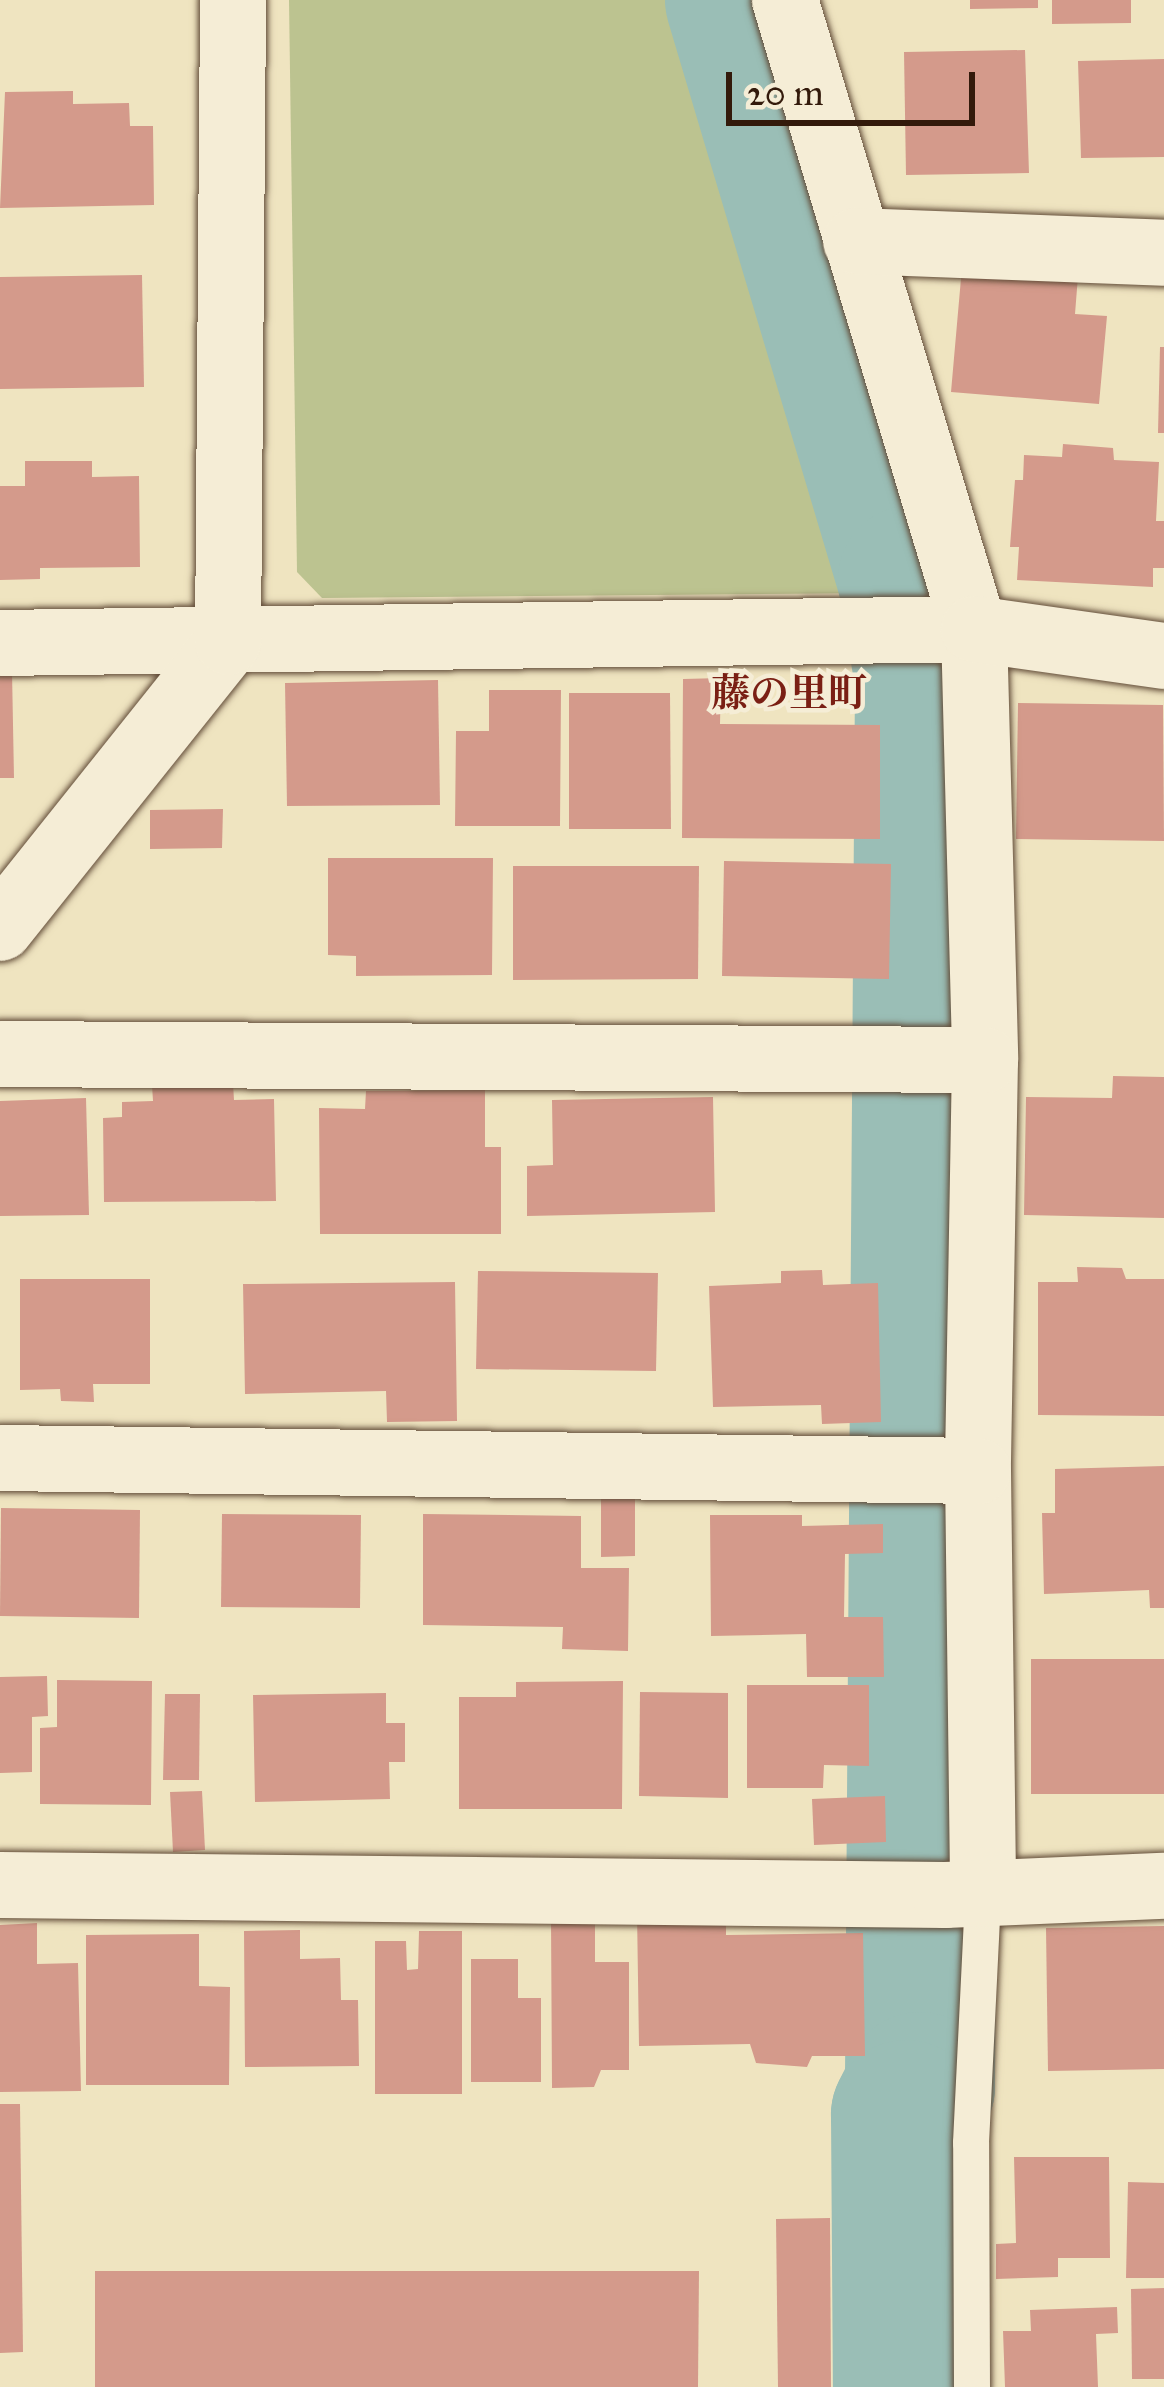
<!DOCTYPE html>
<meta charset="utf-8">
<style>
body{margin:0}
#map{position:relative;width:1164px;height:2387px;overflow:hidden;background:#efe4c0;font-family:"IM FELL Great Primer","Noto Serif JP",serif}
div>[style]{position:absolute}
.green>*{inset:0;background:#bcc390}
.river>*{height:150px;margin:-75px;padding:0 75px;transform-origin:75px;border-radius:75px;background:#9abeb6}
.building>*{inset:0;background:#d49a8b}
.roads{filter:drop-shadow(0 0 3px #624c38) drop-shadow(0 0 3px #624c38)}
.service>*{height:36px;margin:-18px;padding:0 18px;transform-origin:18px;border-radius:18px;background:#f5edd6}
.minor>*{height:66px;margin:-33px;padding:0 33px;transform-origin:33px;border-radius:33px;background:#f5edd6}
span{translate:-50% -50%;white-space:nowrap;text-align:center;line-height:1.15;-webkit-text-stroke:9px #f5edd6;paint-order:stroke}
.neighbourhood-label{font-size:39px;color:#7a1f14;font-weight:700}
.scale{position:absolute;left:726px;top:72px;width:249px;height:54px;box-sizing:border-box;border:6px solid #331a0b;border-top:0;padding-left:15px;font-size:36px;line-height:42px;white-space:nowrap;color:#331a0b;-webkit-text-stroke:9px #f5edd6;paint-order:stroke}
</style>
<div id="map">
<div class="green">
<i style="clip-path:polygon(289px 0,695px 0,883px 593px,322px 598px,297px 572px)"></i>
</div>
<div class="river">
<i style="left:740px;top:0;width:605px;rotate:73.39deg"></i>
<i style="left:913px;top:580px;width:101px;rotate:80.4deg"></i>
<i style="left:930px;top:680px;width:1407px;rotate:90.41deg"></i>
<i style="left:920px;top:2087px;width:31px;rotate:117deg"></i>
<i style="left:906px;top:2115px;width:272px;rotate:89.6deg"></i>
</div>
<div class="building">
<i style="clip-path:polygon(970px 0,1038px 0,1038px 8px,970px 9px)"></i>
<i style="clip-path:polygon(1052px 0,1131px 0,1131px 23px,1052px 24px)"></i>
<i style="clip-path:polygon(1025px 50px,1029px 173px,906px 175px,904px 52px)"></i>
<i style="clip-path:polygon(1164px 59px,1164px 157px,1081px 158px,1078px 61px)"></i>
<i style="clip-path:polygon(73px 91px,73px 104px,129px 103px,130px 126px,153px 126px,154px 205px,0 208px,5px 92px)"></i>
<i style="clip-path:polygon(962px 267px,1078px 276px,1075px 314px,1107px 316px,1099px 404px,951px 392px)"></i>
<i style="clip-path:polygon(142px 275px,144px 387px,0 389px,0 277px)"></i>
<i style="clip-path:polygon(1160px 347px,1164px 347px,1164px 433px,1158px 433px)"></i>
<i style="clip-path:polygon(1063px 444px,1113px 448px,1114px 460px,1159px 462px,1156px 521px,1164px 521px,1164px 568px,1153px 568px,1153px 587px,1017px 580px,1019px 547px,1010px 547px,1015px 480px,1023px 480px,1024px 455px,1062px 457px)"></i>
<i style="clip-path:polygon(25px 461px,92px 461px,92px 477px,139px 476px,140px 567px,40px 568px,40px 579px,0 580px,0 486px,25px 486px)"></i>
<i style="clip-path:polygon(0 671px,12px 671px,14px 778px,0 778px)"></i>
<i style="clip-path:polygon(721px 678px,720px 724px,880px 725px,880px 839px,682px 838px,683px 679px)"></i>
<i style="clip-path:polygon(438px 680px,440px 805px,287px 806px,285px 683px)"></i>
<i style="clip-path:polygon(489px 690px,561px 690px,560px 826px,455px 826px,456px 731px,489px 731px)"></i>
<i style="clip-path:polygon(569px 693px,670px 693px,671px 829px,569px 829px)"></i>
<i style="clip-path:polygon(1018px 703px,1163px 705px,1164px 841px,1016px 839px)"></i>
<i style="clip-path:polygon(223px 809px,222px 848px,150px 849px,150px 810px)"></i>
<i style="clip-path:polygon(328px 858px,493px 858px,492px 975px,356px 976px,356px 956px,328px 955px)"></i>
<i style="clip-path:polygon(724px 861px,891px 864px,889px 979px,722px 976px)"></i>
<i style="clip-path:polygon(513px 866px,699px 866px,698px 979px,513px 980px)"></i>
<i style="clip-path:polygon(1113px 1076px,1164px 1077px,1164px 1218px,1024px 1215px,1026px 1097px,1112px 1098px)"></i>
<i style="clip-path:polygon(233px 1083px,234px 1100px,274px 1099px,276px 1201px,104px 1202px,103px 1118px,122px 1117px,122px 1102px,153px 1101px,152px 1085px)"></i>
<i style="clip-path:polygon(485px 1090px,485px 1147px,501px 1147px,501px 1234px,320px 1234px,319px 1108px,365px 1109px,366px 1091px)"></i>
<i style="clip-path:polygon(713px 1097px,715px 1212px,527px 1216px,527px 1166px,553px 1165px,552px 1100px)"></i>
<i style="clip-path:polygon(86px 1098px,89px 1215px,0 1216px,0 1101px)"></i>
<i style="clip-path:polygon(1077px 1267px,1122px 1268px,1126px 1279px,1164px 1279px,1164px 1416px,1038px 1415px,1038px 1282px,1078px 1282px)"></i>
<i style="clip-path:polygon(822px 1270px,823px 1285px,878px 1283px,881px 1422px,822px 1424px,821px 1405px,713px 1407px,709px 1286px,781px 1283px,781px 1271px)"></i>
<i style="clip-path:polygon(478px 1271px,658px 1273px,656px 1371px,476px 1369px)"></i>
<i style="clip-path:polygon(20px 1279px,150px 1279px,150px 1384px,93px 1384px,94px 1402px,61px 1401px,60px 1389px,20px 1390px)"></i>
<i style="clip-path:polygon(455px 1282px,457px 1421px,387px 1422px,386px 1391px,245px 1394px,243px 1284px)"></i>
<i style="clip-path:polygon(1164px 1466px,1164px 1608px,1150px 1608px,1149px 1590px,1044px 1594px,1042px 1513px,1055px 1513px,1055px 1469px)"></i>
<i style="clip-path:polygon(635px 1491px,635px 1556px,601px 1557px,601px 1492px)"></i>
<i style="clip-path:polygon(1px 1508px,140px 1510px,139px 1618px,0 1616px)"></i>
<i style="clip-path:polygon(222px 1514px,361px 1515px,360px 1608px,221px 1607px)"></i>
<i style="clip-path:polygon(423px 1514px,581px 1516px,581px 1568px,629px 1568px,628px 1651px,562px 1649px,563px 1627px,423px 1625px)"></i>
<i style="clip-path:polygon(710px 1515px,802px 1515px,802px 1526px,883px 1524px,883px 1553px,845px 1554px,844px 1617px,883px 1617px,884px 1677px,807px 1677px,806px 1634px,711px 1636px)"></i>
<i style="clip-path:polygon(1031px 1659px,1164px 1659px,1164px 1794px,1031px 1794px)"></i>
<i style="clip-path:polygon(47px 1676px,48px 1716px,32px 1717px,32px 1772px,0 1773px,0 1677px)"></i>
<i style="clip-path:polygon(57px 1680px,152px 1681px,151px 1805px,40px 1804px,40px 1728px,57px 1727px)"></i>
<i style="clip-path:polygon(623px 1681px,622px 1809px,459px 1809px,459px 1697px,516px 1697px,516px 1682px)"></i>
<i style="clip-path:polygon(747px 1685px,869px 1685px,869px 1766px,824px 1765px,823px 1788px,747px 1788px)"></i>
<i style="clip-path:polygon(640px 1692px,728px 1693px,728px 1798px,639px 1796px)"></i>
<i style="clip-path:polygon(386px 1693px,386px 1723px,405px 1723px,405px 1762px,389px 1762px,390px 1799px,255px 1802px,253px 1695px)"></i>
<i style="clip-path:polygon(165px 1694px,200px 1694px,199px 1780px,163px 1780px)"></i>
<i style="clip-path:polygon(202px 1791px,205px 1850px,173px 1852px,170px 1792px)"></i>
<i style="clip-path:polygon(885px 1796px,886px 1842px,814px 1845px,812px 1799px)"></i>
<i style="clip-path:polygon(726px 1910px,726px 1935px,863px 1933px,865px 2056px,812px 2056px,807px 2067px,756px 2063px,750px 2044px,639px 2046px,637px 1912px)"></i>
<i style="clip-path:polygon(595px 1919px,595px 1962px,629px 1962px,629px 2070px,601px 2070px,594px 2087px,552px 2088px,551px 1920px)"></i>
<i style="clip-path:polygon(37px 1923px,37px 1964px,78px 1963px,81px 2091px,0 2092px,0 1925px)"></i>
<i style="clip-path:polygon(1164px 1926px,1164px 2069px,1048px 2071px,1046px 1928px)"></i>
<i style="clip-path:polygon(300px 1930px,300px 1959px,340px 1958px,341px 2000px,358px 2000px,359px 2066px,245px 2067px,244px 1931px)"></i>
<i style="clip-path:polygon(419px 1931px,462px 1931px,462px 2094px,375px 2094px,375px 1941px,406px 1941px,407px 1970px,418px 1969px)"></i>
<i style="clip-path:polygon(199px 1934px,199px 1986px,230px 1987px,229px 2085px,86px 2085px,86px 1935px)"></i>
<i style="clip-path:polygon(471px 1959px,518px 1959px,518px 1998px,541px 1998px,541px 2082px,471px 2082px)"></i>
<i style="clip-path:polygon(0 2104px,20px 2104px,23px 2352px,0 2353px)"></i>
<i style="clip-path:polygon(1014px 2157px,1109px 2157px,1110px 2258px,1058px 2258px,1058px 2277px,996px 2279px,996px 2244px,1016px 2243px)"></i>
<i style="clip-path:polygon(1128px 2182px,1164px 2183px,1164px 2278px,1126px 2278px)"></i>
<i style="clip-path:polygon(830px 2218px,831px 2387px,778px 2387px,776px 2219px)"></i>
<i style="clip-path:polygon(95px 2271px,699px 2271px,698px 2387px,95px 2387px)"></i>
<i style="clip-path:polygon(1164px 2288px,1164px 2379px,1132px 2379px,1131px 2289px)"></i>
<i style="clip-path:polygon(1117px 2307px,1118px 2333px,1096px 2334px,1098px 2387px,1005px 2387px,1003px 2331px,1031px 2331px,1030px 2310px)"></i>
</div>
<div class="roads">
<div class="service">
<i style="left:972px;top:2387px;width:244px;rotate:-90.2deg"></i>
<i style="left:971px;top:2143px;width:249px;rotate:-87.2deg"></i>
</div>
<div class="minor">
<i style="left:785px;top:0;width:657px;rotate:73.28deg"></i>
<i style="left:974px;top:629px;width:431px;rotate:88.5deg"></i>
<i style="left:985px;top:1060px;width:411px;rotate:91deg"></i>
<i style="left:978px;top:1471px;width:423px;rotate:89.3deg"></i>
<i style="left:856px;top:241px;width:308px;rotate:2.2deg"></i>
<i style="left:0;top:643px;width:974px;rotate:-0.82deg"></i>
<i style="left:974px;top:629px;width:192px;rotate:8.1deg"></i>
<i style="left:0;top:928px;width:366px;rotate:-51.4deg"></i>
<i style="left:228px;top:642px;width:642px;rotate:-89.55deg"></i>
<i style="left:0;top:1054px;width:985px;rotate:0.35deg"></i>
<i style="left:0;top:1458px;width:978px;rotate:0.76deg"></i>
<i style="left:0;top:1885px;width:945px;rotate:0.61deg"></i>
<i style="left:945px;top:1895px;width:219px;rotate:-2.4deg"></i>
</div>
</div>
<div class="neighbourhood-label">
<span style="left:789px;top:693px">藤の里町</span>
</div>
<div class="scale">20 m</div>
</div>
